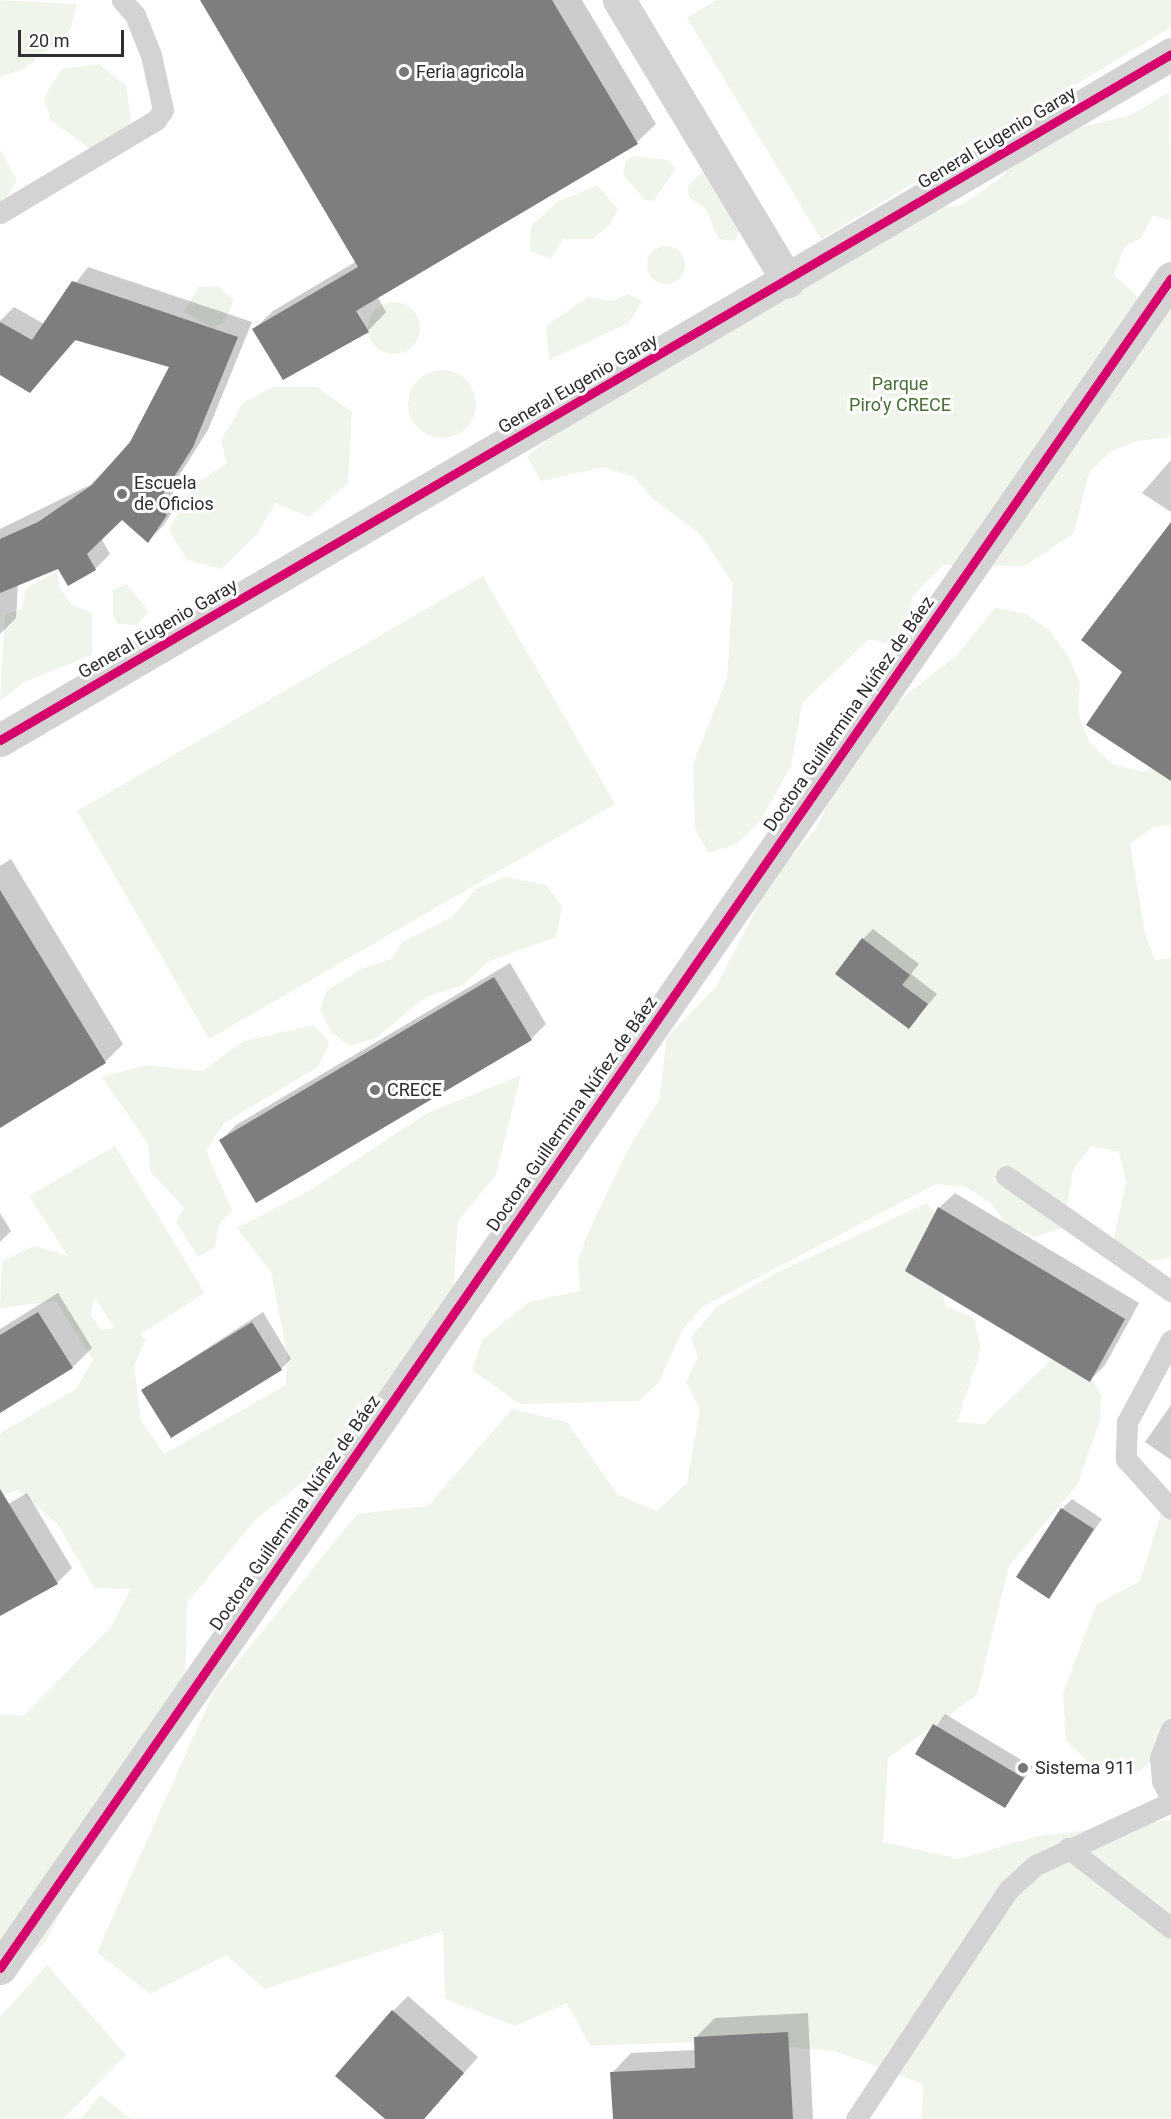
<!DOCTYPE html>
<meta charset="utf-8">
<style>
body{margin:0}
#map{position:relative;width:1171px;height:2119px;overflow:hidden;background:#fff;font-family:Roboto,sans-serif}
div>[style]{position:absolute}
.green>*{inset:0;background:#eff5eb}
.round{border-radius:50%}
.shadow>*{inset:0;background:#0003}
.building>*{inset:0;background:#7e7e7e}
.service>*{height:21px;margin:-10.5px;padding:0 10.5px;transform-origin:10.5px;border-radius:10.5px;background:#d3d3d3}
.minor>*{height:33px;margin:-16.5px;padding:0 16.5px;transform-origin:16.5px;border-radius:16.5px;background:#d3d3d3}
.tertiary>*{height:33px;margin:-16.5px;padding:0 16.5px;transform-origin:16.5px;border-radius:16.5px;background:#d3d3d3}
.cycleway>*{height:9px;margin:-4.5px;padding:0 4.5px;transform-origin:4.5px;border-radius:4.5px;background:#d6006c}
.dots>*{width:16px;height:16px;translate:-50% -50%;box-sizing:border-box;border:3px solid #fff;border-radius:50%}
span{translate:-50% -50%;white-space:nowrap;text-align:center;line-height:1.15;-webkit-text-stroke:6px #fff;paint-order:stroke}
.poi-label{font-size:18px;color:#2e2e2e}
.left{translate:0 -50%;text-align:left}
.street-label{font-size:18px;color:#2e2e2e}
.park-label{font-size:18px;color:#496e37}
.scale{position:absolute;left:18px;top:30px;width:106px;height:27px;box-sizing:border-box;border:3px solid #2e2e2e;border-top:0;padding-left:8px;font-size:18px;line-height:21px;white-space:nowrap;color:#2e2e2e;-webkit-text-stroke:4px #fff;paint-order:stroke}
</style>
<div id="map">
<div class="green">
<i style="clip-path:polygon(0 0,77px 4px,70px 31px,25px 68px,0 77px)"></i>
<i style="clip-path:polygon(716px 0,1171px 0,1171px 27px,821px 239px,687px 18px)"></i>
<i style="clip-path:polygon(99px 64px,126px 86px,131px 119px,122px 138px,90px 149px,51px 120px,44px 98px,62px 69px)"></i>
<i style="clip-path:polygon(1169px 92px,1171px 221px,1153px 215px,1141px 238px,1124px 247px,1114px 275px,1136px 295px,1139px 306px,1171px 283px,1171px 437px,1137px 441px,1110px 452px,1089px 473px,1074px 533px,1024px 566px,943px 565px,912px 597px,910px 619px,892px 644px,869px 639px,802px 703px,791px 766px,761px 820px,737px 844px,708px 853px,695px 828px,693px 764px,727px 678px,733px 584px,701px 535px,653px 499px,634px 477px,603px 467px,541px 481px,527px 457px,572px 418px,914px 212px,962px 205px,1003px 176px,1013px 159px,1068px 130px,1129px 116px)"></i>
<i style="clip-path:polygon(0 150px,17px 180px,0 208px)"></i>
<i style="clip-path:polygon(634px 156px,668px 160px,676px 169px,653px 201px,645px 200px,623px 175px,626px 161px)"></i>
<i style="clip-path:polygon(701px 173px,713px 177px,742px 226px,735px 241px,718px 239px,706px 209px,689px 197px,688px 186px)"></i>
<i style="clip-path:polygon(597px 185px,618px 209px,610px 224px,593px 239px,563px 239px,551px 259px,530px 251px,531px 226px,557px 202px)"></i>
<i class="round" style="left:647px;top:246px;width:38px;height:38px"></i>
<i style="clip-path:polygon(217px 286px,234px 300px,224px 322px,213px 328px,184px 312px,199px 287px)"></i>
<i style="clip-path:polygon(628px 294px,642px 301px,629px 323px,549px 360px,546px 326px,588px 297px,612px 301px)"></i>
<i class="round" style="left:368px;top:302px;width:52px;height:52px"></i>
<i class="round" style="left:408px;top:370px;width:68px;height:68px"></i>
<i style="clip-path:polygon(272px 387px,317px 387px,352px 412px,348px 483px,309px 517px,275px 503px,258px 533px,222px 569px,187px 560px,169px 530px,192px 487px,227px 463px,221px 441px,242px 404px)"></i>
<i style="clip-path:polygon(58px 570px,59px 587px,71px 604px,92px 613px,92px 655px,24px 682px,0 701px,5px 615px,22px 609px,26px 589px)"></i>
<i style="clip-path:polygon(483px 576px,615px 804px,209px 1039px,77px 811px)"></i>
<i style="clip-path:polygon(126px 584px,149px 611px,137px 625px,118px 624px,113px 616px,113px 590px)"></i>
<i style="clip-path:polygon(995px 608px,1026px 614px,1050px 631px,1068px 656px,1080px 684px,1078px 713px,1089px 742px,1112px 764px,1143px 772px,1171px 759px,1171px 825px,1154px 827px,1130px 844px,1145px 933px,1155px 960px,1171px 958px,1171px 1257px,1135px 1263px,1113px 1243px,1126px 1182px,1119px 1152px,1091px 1146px,1073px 1170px,1063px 1228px,1034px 1237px,1008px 1226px,990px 1202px,965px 1187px,936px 1184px,702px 1307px,683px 1329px,659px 1382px,639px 1401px,520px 1404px,472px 1370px,482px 1340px,529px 1302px,580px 1291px,578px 1260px,588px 1233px,627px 1151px,659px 1100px,667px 1037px,716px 987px,773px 877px,816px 829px,843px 771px,877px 718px,957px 655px)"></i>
<i style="clip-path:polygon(506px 877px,546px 885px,562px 906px,556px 937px,489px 961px,463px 985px,424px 998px,376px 1038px,350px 1046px,331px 1032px,320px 1010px,326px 991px,362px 969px,392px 959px,402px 942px,452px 917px,476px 889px)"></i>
<i style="clip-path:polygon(314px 1025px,329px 1042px,319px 1066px,224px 1123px,206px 1151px,232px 1210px,219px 1224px,215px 1247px,198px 1257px,176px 1222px,184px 1208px,150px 1171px,148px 1144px,102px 1077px,146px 1065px,202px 1071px,244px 1041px)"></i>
<i style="clip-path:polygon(evenodd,521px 1075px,496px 1175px,458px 1221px,449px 1347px,385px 1417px,255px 1520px,187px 1603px,185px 1688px,100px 1834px,46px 1941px,0 1985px,0 1714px,23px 1716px,110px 1628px,131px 1589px,94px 1588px,58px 1525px,18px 1490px,0 1497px,0 1433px,76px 1389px,93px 1360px,56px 1301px,0 1308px,2px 1261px,34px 1246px,68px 1256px,29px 1196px,115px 1146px,205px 1293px,140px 1334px,146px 1339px,134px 1366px,141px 1420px,164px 1454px,286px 1385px,287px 1354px,271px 1272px,237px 1228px,309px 1191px,427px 1113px,521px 1075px,94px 1297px,114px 1327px,114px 1328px,101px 1330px,91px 1315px,94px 1297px)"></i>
<i style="clip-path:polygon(927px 1203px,939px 1221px,934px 1242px,945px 1306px,974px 1318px,981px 1350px,957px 1422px,984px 1424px,1051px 1360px,1082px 1362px,1101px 1394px,1100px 1420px,1077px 1485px,1009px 1566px,977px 1695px,888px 1758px,883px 1842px,959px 1859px,1038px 1836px,1171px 1820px,1171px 2119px,922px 2119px,923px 2084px,835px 2051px,718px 2041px,590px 2046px,567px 2003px,515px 2026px,445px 1999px,443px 1931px,265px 1989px,226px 1955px,150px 1994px,97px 1952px,214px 1691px,357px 1514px,428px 1506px,512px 1409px,567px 1422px,618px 1495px,657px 1511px,687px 1483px,700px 1410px,686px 1382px,698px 1357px,691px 1337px,717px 1307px,776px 1273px)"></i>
<i style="clip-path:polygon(1171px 1506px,1171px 1744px,1140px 1771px,1096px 1769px,1066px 1741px,1063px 1693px,1096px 1605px,1140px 1581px,1162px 1511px)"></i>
<i style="clip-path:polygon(47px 1965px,126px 2055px,63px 2119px,0 2119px,0 2017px)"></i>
<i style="clip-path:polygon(100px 2095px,131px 2119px,81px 2119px)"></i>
</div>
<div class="shadow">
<i style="clip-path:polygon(201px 0,582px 0,656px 124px,637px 142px,377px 296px,386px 312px,368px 331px,254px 329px,273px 311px,357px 261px)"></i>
<i style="clip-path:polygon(88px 267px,252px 322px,208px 430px,170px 490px,181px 499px,163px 526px,148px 541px,122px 518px,101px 538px,110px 554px,95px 569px,59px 567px,18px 584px,16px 618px,0 634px,0 529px,90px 485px,131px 443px,171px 367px,77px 339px,30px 391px,0 373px,0 321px,14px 307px,44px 324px)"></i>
<i style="clip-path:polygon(1171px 460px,1171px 512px,1142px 493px)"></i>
<i style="clip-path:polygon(11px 859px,123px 1044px,105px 1062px,0 1126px,0 866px)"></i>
<i style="clip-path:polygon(873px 929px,919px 964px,911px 974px,937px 994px,909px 1027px,863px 939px)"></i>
<i style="clip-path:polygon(510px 963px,546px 1024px,531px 1039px,221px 1140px,236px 1125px)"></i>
<i style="clip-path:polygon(955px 1193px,1139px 1303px,1105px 1365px,1090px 1380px,939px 1208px)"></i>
<i style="clip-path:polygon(0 1213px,11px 1231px,0 1242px)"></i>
<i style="clip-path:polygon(58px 1293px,92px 1348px,73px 1367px,0 1412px,0 1329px)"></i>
<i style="clip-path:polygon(263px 1312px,291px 1359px,281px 1369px,143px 1390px)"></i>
<i style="clip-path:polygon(1171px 1405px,1171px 1460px,1145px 1442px)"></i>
<i style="clip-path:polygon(27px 1493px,72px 1568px,57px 1583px,0 1614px,0 1509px)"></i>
<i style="clip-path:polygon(1072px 1499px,1102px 1519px,1048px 1597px,1062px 1509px)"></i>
<i style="clip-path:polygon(945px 1714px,1033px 1767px,1004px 1806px,917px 1753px)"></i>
<i style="clip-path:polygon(408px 1996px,478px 2057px,424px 2119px,387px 2119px,393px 2011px)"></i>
<i style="clip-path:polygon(808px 2013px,813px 2119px,614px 2119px,612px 2073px,631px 2053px,696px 2050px,695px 2038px,715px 2018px)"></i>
</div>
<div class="building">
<i style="clip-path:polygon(200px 0,552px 0,638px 144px,356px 311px,369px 332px,283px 380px,252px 329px,358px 267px)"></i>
<i style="clip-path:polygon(72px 281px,238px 337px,193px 447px,156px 505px,167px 515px,148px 543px,122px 520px,87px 554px,96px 570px,68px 586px,58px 569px,0 593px,0 539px,38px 522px,92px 485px,130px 442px,169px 367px,75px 340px,30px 393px,0 375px,0 322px,32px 340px)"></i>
<i style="clip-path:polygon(1171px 522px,1171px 781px,1086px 725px,1122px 672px,1081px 640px)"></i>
<i style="clip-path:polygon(0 890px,106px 1063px,0 1128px)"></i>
<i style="clip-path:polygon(862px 938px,910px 975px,902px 985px,928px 1004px,909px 1029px,835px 974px)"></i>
<i style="clip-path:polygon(494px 977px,532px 1040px,256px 1203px,219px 1140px)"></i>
<i style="clip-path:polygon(938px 1207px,1125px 1319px,1090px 1382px,905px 1271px)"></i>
<i style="clip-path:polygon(38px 1312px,73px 1368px,0 1413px,0 1335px)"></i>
<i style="clip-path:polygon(252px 1322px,282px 1370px,171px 1438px,141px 1390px)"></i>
<i style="clip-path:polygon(0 1489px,58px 1584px,0 1616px)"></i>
<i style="clip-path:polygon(1061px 1508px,1094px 1529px,1049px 1599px,1016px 1577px)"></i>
<i style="clip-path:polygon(933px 1724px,1024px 1778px,1005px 1808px,915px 1754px)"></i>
<i style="clip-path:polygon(392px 2010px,464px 2073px,424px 2119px,385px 2119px,335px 2076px)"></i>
<i style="clip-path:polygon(788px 2032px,793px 2119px,613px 2119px,610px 2072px,695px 2068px,694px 2037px)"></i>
</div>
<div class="service">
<i style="left:0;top:213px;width:182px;rotate:-30.8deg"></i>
<i style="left:156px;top:120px;width:12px;rotate:-55deg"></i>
<i style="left:163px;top:110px;width:56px;rotate:-102.3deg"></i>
<i style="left:151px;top:55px;width:43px;rotate:-111.8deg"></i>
<i style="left:135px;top:15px;width:20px;rotate:-131deg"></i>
<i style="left:1006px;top:1176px;width:201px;rotate:34.9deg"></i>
<i style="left:1171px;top:1340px;width:93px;rotate:118.2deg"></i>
<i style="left:1127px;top:1422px;width:37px;rotate:92deg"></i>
<i style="left:1126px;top:1459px;width:67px;rotate:48deg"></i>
<i style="left:1171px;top:1729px;width:30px;rotate:111deg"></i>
<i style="left:1160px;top:1757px;width:24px;rotate:85deg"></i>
<i style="left:1162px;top:1781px;width:20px;rotate:63deg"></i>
<i style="left:1068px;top:1848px;width:130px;rotate:37.8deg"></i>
<i style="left:856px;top:2119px;width:276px;rotate:-56.4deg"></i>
<i style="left:1009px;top:1889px;width:36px;rotate:-42deg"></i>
<i style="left:1036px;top:1865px;width:149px;rotate:-25deg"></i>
</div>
<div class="minor">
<i style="left:619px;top:0;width:328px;rotate:59deg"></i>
</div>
<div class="tertiary">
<i style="left:0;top:740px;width:1357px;rotate:-30.36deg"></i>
<i style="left:0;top:1968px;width:2056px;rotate:-55.28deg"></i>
</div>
<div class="cycleway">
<i style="left:0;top:740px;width:1357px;rotate:-30.36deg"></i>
<i style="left:0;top:1968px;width:2056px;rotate:-55.28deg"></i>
</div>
<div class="dots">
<i style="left:404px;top:72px;background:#777"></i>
<i style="left:122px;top:494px;background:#777"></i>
<i style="left:375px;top:1090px;background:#777"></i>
<i style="left:1023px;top:1768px;background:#777"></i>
</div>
<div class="poi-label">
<span class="left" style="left:416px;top:72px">Feria agricola</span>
<span class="left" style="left:134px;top:494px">Escuela<br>de Oficios</span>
<span class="left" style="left:387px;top:1090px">CRECE</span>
<span class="left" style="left:1035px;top:1768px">Sistema 911</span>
</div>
<div class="street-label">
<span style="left:997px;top:138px;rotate:-31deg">General Eugenio Garay</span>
<span style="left:578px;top:384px;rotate:-30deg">General Eugenio Garay</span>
<span style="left:158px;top:629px;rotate:-30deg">General Eugenio Garay</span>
<span style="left:849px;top:714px;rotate:-55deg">Doctora Guillermina Núñez de Báez</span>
<span style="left:572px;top:1114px;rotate:-55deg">Doctora Guillermina Núñez de Báez</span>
<span style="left:295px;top:1513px;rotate:-55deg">Doctora Guillermina Núñez de Báez</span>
</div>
<div class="park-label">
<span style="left:900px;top:395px">Parque<br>Piro'y CRECE</span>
</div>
<div class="scale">20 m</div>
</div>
